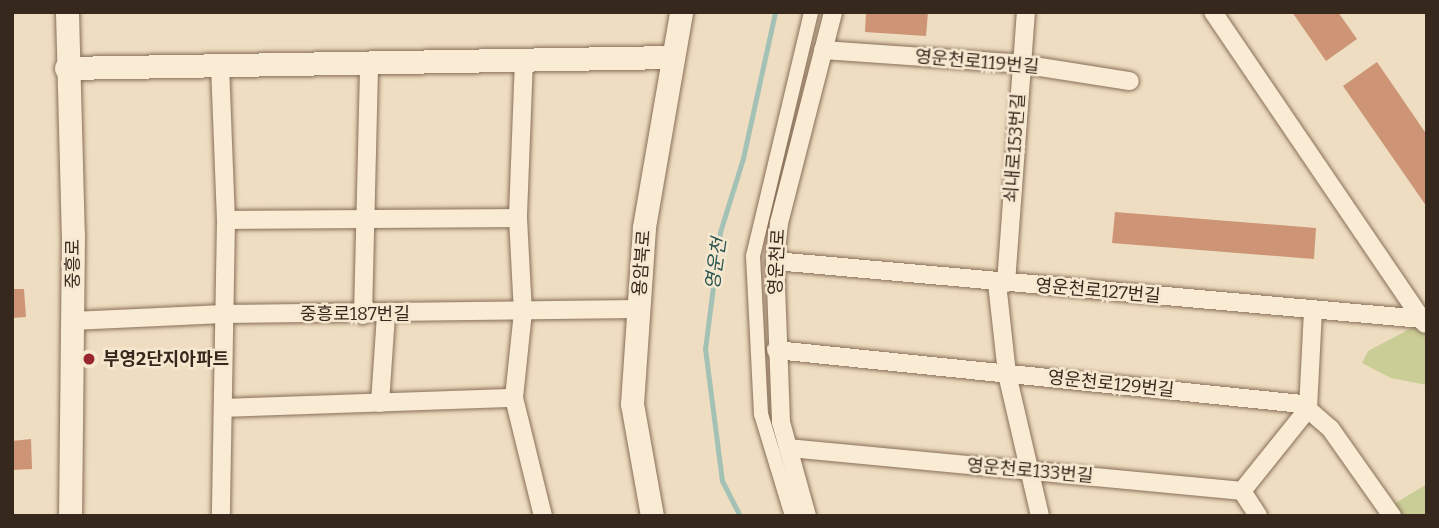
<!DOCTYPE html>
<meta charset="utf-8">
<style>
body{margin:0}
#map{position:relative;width:1439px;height:528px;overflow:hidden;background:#eeddc1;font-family:Bitter,"Noto Sans KR",serif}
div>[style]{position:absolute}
.green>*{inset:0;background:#cacd95}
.stream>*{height:5px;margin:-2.5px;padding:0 2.5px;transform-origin:2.5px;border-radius:2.5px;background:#a4c1b6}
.building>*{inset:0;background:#cd9476}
.roads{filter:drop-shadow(0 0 2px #886e58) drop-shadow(0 0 2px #886e58)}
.pedestrian>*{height:14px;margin:-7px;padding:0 7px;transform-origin:7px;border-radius:7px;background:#f9ebd4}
.minor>*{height:18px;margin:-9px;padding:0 9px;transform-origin:9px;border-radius:9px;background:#f9ebd4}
.tertiary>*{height:23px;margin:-11.5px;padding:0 11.5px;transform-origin:11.5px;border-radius:11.5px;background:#f9ebd4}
.dots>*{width:19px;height:19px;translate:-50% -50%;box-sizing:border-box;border:4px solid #f6e8d0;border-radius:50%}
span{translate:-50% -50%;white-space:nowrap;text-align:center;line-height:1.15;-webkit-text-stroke:5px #f6e8d0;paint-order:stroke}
.street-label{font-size:18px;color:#37281d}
.poi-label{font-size:18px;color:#37281d;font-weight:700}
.left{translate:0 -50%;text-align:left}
.water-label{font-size:19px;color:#2c5751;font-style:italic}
.frame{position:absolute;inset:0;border:14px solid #37281d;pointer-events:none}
</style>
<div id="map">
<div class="green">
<i style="clip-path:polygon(1421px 323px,1427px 331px,1427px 385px,1391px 378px,1362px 363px,1368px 351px)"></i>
<i style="clip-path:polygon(1427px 484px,1427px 516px,1395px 516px,1389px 507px)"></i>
</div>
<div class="stream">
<i style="left:740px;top:516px;width:39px;rotate:-117deg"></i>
<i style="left:722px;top:481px;width:133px;rotate:-97.3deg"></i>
<i style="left:705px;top:349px;width:118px;rotate:-82.7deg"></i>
<i style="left:720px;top:232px;width:77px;rotate:-72.7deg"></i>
<i style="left:743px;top:158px;width:149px;rotate:-77.6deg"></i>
</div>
<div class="building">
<i style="clip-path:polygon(866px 12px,928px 12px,926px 36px,865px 32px)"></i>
<i style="clip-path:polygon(1292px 12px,1338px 12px,1357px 39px,1326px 61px)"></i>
<i style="clip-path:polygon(1377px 62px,1427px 135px,1427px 207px,1343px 86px)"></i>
<i style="clip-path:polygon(1115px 212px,1316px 228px,1314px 259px,1112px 243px)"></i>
<i style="clip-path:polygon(12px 289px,24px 289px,26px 317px,12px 318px)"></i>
<i style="clip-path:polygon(31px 439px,32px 469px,12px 470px,12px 441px)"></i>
</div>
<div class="roads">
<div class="pedestrian">
<i style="left:792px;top:516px;width:107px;rotate:-106.9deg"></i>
<i style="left:761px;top:414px;width:158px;rotate:-92.9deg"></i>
<i style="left:753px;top:256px;width:251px;rotate:-76.6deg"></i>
</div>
<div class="minor">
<i style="left:1213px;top:12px;width:377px;rotate:55.8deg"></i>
<i style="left:823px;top:50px;width:198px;rotate:4deg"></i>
<i style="left:1021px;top:64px;width:110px;rotate:8.9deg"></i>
<i style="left:524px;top:59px;width:159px;rotate:92.2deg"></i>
<i style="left:518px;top:218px;width:94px;rotate:87deg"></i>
<i style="left:523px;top:312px;width:86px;rotate:96deg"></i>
<i style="left:514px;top:398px;width:122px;rotate:76.2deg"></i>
<i style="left:220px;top:65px;width:155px;rotate:87.8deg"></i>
<i style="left:226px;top:220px;width:296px;rotate:91deg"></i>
<i style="left:226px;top:220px;width:292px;rotate:-0.4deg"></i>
<i style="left:775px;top:261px;width:650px;rotate:5.12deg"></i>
<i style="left:997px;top:283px;width:92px;rotate:83.7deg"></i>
<i style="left:1007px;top:374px;width:146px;rotate:76.9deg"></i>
<i style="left:1006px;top:283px;width:272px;rotate:-85.8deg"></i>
<i style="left:363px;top:315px;width:253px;rotate:-88.6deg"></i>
<i style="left:72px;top:321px;width:152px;rotate:-2.6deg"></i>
<i style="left:224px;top:314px;width:414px;rotate:-0.7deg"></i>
<i style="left:776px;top:350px;width:529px;rotate:5.86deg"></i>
<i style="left:1302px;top:404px;width:37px;rotate:41deg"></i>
<i style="left:1330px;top:428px;width:108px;rotate:54.8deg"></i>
<i style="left:380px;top:403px;width:88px;rotate:-86.1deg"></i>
<i style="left:223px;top:408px;width:291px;rotate:-2deg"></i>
<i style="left:788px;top:448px;width:456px;rotate:5.4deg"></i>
<i style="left:1242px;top:491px;width:30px;rotate:57deg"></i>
<i style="left:1242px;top:491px;width:105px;rotate:-51.2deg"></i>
<i style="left:1308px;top:409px;width:99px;rotate:-87.1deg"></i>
<i style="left:807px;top:516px;width:98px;rotate:-105.5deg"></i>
<i style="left:781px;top:422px;width:161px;rotate:-92.1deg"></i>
<i style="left:775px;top:261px;width:38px;rotate:-84deg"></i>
<i style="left:779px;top:223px;width:218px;rotate:-75.6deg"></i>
</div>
<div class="tertiary">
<i style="left:67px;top:12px;width:222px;rotate:88.5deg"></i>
<i style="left:73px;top:234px;width:282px;rotate:90.6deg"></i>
<i style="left:66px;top:68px;width:607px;rotate:-1.04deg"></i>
<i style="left:652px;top:516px;width:114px;rotate:-100.1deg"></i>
<i style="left:632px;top:404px;width:177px;rotate:-86.1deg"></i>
<i style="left:644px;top:227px;width:218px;rotate:-80.2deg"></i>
</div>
</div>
<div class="dots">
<i style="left:89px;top:359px;background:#982730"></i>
</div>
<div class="street-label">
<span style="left:977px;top:62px;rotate:5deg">영운천로119번길</span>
<span style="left:1015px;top:148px;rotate:-86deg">쇠내로153번길</span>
<span style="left:777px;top:262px;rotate:-87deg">영운천로</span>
<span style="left:642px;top:263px;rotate:-86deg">용암북로</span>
<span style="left:73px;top:264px;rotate:-90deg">중흥로</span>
<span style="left:1098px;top:291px;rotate:5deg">영운천로127번길</span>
<span style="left:355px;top:314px">중흥로187번길</span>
<span style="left:1111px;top:384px;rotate:6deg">영운천로129번길</span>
<span style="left:1030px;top:471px;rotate:5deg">영운천로133번길</span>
</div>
<div class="poi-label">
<span class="left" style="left:103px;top:359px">부영2단지아파트</span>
</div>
<div class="water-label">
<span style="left:716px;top:264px;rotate:-82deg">영운천</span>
</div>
<div class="frame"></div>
</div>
